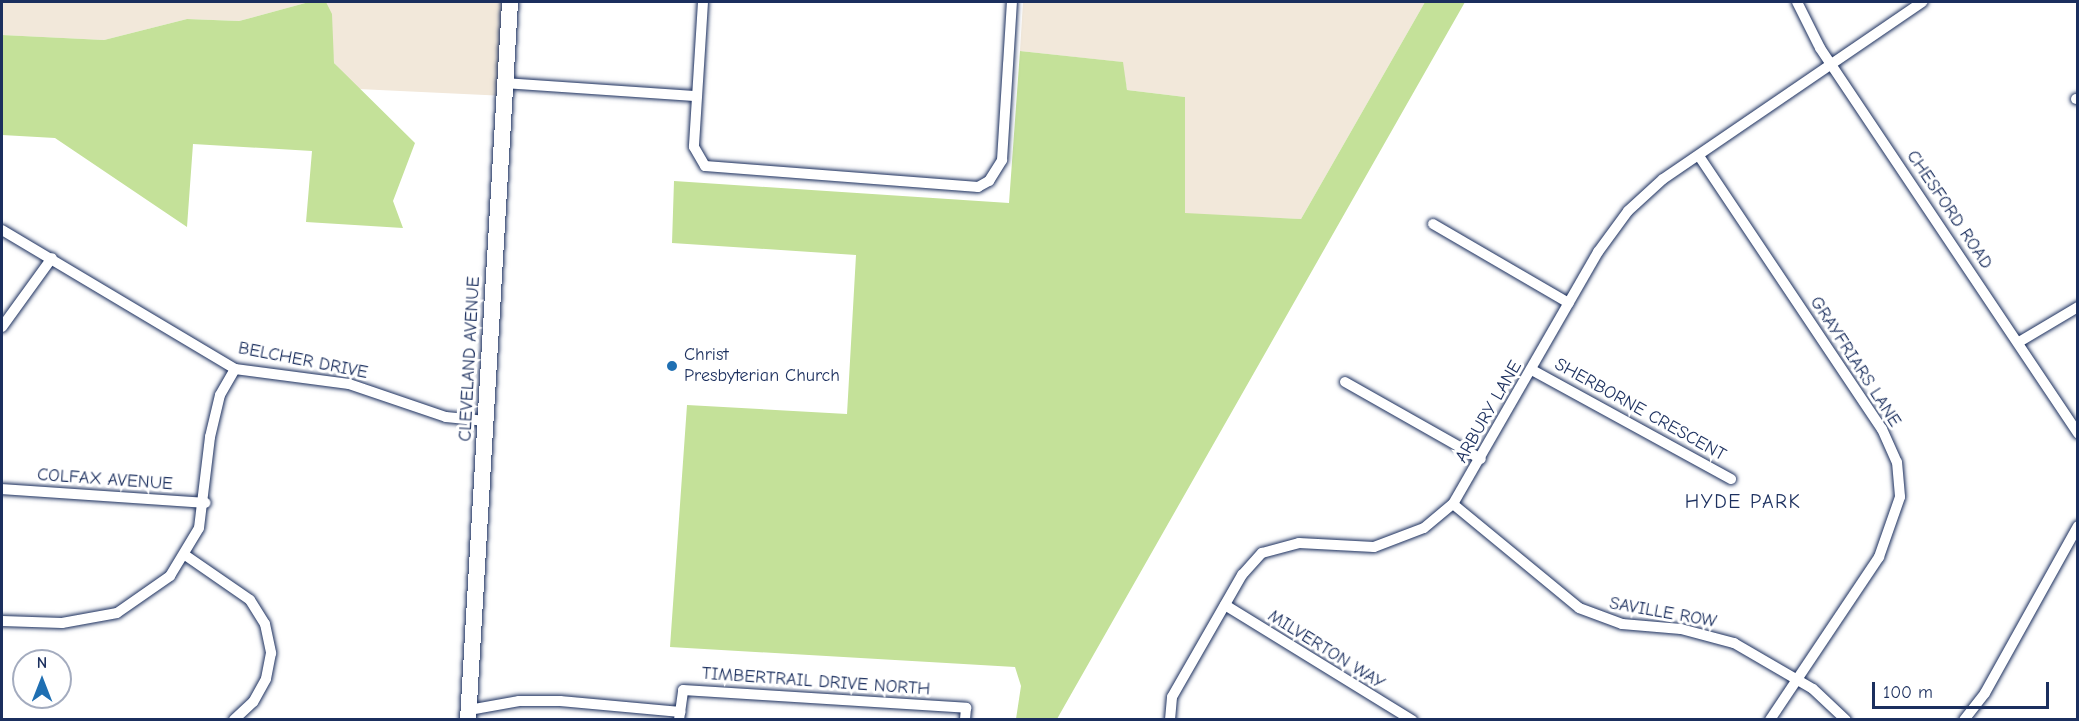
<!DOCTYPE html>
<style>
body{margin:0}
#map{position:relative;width:2079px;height:721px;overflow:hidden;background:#fff;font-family:"Comic Neue",sans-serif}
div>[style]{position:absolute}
.built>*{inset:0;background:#f2e8da}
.green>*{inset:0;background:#c4e199}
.roads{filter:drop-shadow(0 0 2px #1b2f5e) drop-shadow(0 0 2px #1b2f5e)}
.minor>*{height:10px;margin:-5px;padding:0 5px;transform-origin:5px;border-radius:5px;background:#fff}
.primary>*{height:16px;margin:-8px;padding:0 8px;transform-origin:8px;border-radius:8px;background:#fff}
.dots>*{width:16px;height:16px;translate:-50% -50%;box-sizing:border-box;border:3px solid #fff;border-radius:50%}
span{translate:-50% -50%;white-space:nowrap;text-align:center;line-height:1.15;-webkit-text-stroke:6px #fff;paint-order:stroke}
.street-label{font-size:18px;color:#1b2f5e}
.poi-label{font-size:18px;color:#1b2f5e}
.left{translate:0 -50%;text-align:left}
.neighbourhood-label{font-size:20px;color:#1b2f5e;letter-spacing:1.5px}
.frame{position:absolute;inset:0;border:3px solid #1b2f5e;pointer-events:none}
.north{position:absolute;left:12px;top:649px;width:60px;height:60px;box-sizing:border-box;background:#fff;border:2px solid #a4acbf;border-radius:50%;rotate:0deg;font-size:16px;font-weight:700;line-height:24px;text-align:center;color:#1b2f5e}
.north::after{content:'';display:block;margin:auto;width:21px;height:27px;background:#1f6fb2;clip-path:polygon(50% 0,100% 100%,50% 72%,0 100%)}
.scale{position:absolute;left:1872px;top:682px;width:177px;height:27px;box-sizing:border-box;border:3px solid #1b2f5e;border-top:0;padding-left:8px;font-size:18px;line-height:21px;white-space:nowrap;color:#1b2f5e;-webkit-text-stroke:4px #fff;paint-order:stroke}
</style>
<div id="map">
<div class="built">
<i style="clip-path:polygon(2px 2px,309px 2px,239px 21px,187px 19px,104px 40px,2px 35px,2px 47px)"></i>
<i style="clip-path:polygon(326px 2px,512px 2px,506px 96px,358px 89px,334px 63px)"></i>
<i style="clip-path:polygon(1023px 2px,1425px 2px,1301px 219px,1185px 214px,1185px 97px,1127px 90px,1122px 62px,1020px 51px)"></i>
</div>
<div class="green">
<i style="clip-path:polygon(309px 2px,326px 2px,332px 14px,334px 63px,415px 143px,393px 201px,403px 228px,306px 222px,312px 151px,193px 144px,187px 227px,55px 138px,2px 135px,2px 35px,104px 40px,187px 19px,239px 21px)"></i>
<i style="clip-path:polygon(1425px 2px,1465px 2px,1057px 719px,1016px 719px,1021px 686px,1015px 667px,670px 647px,687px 405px,847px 414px,856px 255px,672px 243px,674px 181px,1009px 203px,1020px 51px,1123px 62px,1127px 90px,1185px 97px,1185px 213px,1301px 219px)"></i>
</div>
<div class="roads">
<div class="minor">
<i style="left:703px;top:2px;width:145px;rotate:93.6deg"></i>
<i style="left:694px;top:147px;width:22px;rotate:60deg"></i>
<i style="left:705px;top:166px;width:274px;rotate:4.4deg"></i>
<i style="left:978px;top:187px;width:13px;rotate:-29deg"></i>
<i style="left:989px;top:181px;width:25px;rotate:-58deg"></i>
<i style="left:1002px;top:160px;width:158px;rotate:-86.4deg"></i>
<i style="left:1797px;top:2px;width:51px;rotate:63.4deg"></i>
<i style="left:1820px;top:48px;width:464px;rotate:56.2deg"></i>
<i style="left:505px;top:83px;width:192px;rotate:3.9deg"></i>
<i style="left:2076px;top:99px;width:2px"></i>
<i style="left:1699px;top:156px;width:329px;rotate:56.2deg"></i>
<i style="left:1882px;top:429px;width:36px;rotate:66deg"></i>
<i style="left:1897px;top:462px;width:35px;rotate:85deg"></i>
<i style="left:1900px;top:497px;width:64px;rotate:109.3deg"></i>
<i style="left:1879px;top:557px;width:196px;rotate:123.8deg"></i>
<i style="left:1433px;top:224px;width:157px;rotate:30.2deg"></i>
<i style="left:2px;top:230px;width:271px;rotate:30.8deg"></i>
<i style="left:235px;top:369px;width:115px;rotate:7.5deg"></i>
<i style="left:349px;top:384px;width:102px;rotate:18.8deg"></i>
<i style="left:446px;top:417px;width:40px;rotate:5.7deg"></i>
<i style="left:2px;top:327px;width:85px;rotate:-54.1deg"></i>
<i style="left:2019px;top:342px;width:69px;rotate:-30.7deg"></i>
<i style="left:1532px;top:370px;width:227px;rotate:28.7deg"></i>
<i style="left:1345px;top:382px;width:156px;rotate:29.5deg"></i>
<i style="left:2px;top:489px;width:204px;rotate:3.9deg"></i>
<i style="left:1453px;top:504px;width:163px;rotate:39.5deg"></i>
<i style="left:1579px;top:608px;width:46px;rotate:20.4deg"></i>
<i style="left:1622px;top:624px;width:59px;rotate:4.8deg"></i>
<i style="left:1681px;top:629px;width:55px;rotate:14.8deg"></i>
<i style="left:1734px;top:643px;width:91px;rotate:30.2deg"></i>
<i style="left:1813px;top:689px;width:45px;rotate:43.2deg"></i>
<i style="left:185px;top:555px;width:79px;rotate:34.7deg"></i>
<i style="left:250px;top:600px;width:28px;rotate:58deg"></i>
<i style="left:265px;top:624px;width:30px;rotate:78deg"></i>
<i style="left:271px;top:653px;width:26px;rotate:101deg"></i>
<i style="left:266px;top:679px;width:26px;rotate:119deg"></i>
<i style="left:253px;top:702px;width:26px;rotate:137deg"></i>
<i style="left:1225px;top:605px;width:220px;rotate:31.6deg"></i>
<i style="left:2px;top:621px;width:60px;rotate:1.9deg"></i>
<i style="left:62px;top:623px;width:56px;rotate:-10.3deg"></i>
<i style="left:117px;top:613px;width:65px;rotate:-34.9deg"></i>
<i style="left:170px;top:576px;width:56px;rotate:-58.9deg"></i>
<i style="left:199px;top:528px;width:92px;rotate:-83.1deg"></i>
<i style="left:210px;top:437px;width:43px;rotate:-76.6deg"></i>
<i style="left:220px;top:395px;width:30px;rotate:-60deg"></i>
<i style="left:469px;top:710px;width:51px;rotate:-10.2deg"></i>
<i style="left:519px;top:701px;width:41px"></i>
<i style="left:560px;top:701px;width:121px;rotate:5.2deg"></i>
<i style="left:679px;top:720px;width:30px;rotate:-82deg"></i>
<i style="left:683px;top:690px;width:284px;rotate:3.6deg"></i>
<i style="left:966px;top:708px;width:12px;rotate:95deg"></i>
<i style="left:1170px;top:720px;width:23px;rotate:-85deg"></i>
<i style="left:1172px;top:697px;width:141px;rotate:-60.2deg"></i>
<i style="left:1242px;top:575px;width:30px;rotate:-48deg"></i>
<i style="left:1262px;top:553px;width:38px;rotate:-15deg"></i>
<i style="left:1299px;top:543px;width:75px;rotate:3.1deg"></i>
<i style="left:1374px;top:547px;width:53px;rotate:-20.8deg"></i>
<i style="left:1424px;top:528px;width:38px;rotate:-40deg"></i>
<i style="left:1453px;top:504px;width:291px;rotate:-60.1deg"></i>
<i style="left:1598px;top:252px;width:51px;rotate:-53.8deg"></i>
<i style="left:1628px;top:211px;width:47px;rotate:-42.4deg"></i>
<i style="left:1663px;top:179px;width:314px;rotate:-34.3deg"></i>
<i style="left:1964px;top:720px;width:34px;rotate:-52deg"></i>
<i style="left:1985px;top:693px;width:191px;rotate:-60.9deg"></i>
</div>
<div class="primary">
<i style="left:468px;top:720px;width:719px;rotate:-86.65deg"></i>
</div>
</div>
<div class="dots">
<i style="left:672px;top:366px;background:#1f6fb2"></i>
</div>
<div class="street-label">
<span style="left:1949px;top:210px;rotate:56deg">CHESFORD ROAD</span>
<span style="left:470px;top:359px;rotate:-87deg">CLEVELAND AVENUE</span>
<span style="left:303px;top:361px;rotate:11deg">BELCHER DRIVE</span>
<span style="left:1855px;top:362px;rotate:57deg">GRAYFRIARS LANE</span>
<span style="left:1640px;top:410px;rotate:29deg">SHERBORNE CRESCENT</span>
<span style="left:1489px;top:412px;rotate:-60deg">ARBURY LANE</span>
<span style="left:105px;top:480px;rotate:4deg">COLFAX AVENUE</span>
<span style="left:1663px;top:613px;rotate:10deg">SAVILLE ROW</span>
<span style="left:1326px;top:650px;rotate:32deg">MILVERTON WAY</span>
<span style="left:816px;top:682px;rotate:4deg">TIMBERTRAIL DRIVE NORTH</span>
</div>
<div class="poi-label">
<span class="left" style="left:684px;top:366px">Christ<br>Presbyterian Church</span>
</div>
<div class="neighbourhood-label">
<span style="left:1743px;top:501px">HYDE PARK</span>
</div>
<div class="frame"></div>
<div class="north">N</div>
<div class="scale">100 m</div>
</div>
